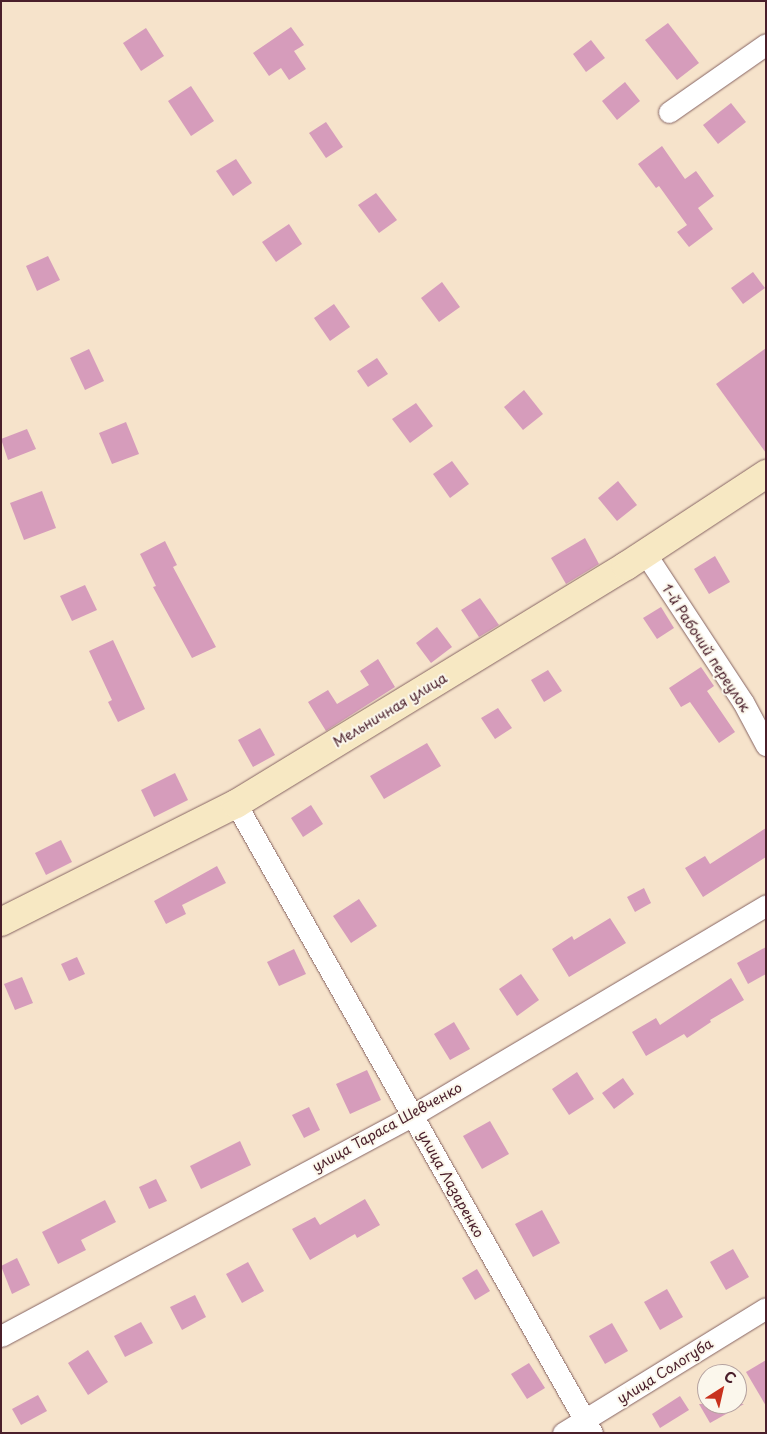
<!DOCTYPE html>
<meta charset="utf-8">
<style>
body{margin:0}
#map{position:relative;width:767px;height:1434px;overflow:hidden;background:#f6e3cb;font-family:"Playpen Sans",sans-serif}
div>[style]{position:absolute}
.building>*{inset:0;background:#d69cbb}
.roads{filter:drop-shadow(0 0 1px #866463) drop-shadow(0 0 1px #866463)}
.minor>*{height:21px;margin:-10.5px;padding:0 10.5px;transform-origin:10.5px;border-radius:10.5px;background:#fff}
.secondary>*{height:28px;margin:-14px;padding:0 14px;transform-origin:14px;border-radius:14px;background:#f7e8c3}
span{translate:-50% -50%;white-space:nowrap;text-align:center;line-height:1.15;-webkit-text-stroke:4px #fbf7ec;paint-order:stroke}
.street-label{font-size:14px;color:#4a1f2b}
.frame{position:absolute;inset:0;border:2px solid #4a1f2b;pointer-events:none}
.north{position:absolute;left:697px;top:1364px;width:50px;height:50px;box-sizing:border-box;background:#fbf7ec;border:1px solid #b4a19f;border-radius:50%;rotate:35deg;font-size:14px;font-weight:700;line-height:20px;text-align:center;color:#4a1f2b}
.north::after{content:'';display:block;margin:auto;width:18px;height:22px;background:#c8321e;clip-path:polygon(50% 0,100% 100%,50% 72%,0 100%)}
</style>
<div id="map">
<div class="building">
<i style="clip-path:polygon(668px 23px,699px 63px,677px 80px,645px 40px)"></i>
<i style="clip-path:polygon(291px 27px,304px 45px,294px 51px,306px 69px,289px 80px,281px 68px,269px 76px,253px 53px)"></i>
<i style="clip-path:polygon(146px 28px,164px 56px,141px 71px,123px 43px)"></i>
<i style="clip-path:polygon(591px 40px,605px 58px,586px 72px,573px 54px)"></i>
<i style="clip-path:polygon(625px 82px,640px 101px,617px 120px,602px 101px)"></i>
<i style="clip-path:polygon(191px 86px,214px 121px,191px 136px,168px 101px)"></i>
<i style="clip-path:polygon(731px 103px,746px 122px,718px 144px,703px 125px)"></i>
<i style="clip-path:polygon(326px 122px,343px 147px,326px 158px,309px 133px)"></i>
<i style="clip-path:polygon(662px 146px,685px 179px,696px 171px,714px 196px,698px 208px,713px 229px,689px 247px,677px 232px,687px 225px,659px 186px,656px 188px,638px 164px)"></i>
<i style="clip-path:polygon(236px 159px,252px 183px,233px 196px,216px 171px)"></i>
<i style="clip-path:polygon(376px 193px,397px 220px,379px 233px,358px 205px)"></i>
<i style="clip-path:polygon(289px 224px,302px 244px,276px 262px,262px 242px)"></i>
<i style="clip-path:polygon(48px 256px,60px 280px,37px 291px,26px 266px)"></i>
<i style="clip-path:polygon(753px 272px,765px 288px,743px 304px,731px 288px)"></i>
<i style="clip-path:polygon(442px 282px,460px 307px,439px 322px,421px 298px)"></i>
<i style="clip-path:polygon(334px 304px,350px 327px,330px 341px,314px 318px)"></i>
<i style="clip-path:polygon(766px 348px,766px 453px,716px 384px)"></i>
<i style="clip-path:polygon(89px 349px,104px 381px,85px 390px,70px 358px)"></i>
<i style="clip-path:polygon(377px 358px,388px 374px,368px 387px,357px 371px)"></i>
<i style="clip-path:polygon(524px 390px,543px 414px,523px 430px,504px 407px)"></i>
<i style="clip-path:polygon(416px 403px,433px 426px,410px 443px,392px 419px)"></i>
<i style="clip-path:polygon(126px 422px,139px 454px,112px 464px,99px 433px)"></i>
<i style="clip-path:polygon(27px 429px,36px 449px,8px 460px,1px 439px)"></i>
<i style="clip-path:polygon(452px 461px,469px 484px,450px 498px,433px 474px)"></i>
<i style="clip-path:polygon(618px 481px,637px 505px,617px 521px,598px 498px)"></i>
<i style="clip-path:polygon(42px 491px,56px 528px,24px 540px,10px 503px)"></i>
<i style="clip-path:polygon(585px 538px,599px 564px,566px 584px,551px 558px)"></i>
<i style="clip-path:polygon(165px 541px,177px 565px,173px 567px,216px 647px,192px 658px,153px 587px,156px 586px,140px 554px)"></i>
<i style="clip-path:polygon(715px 556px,730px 582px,709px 594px,694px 569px)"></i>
<i style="clip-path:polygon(85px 585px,97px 610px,72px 621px,60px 596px)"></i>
<i style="clip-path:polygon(480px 598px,499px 625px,479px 637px,461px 610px)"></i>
<i style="clip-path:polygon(661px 607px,674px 628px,657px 639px,643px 618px)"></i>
<i style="clip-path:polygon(437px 627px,452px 647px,431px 663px,416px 643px)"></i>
<i style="clip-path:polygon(113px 640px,145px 709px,118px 722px,108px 702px,112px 700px,89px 651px)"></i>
<i style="clip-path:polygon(378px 659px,395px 687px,326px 731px,308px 702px,328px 690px,337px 704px,369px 685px,360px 671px)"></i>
<i style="clip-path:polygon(701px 667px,714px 686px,707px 691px,735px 732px,719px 743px,690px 702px,681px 707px,669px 688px)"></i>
<i style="clip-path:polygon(548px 670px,562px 691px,544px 702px,531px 680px)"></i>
<i style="clip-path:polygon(498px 708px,512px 728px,495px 739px,481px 718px)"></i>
<i style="clip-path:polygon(260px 728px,275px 755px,253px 767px,238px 740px)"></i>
<i style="clip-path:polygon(427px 743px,441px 766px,384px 799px,370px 776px)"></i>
<i style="clip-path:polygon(175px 773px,188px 800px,154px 817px,141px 790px)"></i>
<i style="clip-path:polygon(311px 805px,323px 824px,303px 837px,291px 818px)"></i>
<i style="clip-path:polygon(766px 828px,766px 857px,703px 897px,685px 868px,705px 856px,710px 864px)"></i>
<i style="clip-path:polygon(61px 840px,72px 862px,46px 875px,35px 853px)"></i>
<i style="clip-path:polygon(217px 866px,226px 883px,182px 905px,186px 914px,166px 924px,154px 901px)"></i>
<i style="clip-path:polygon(644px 888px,651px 903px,635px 912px,627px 897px)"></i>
<i style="clip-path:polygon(359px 899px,377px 926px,351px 943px,333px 916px)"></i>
<i style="clip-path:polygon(610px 918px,626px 943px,569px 977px,552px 949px,572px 936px,574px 940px)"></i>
<i style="clip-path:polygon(766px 947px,766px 974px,748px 984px,737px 963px)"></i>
<i style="clip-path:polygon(294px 949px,306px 974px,279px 986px,267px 962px)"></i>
<i style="clip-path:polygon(77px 957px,85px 974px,69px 981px,61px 964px)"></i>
<i style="clip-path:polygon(521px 974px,539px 1000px,517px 1016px,499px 989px)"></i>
<i style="clip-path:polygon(22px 977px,33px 1003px,15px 1010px,4px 984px)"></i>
<i style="clip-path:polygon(731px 978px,744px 1000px,710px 1020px,711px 1022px,687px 1038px,684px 1034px,646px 1056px,632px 1032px,656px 1018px,660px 1025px)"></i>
<i style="clip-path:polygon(454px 1022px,470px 1049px,450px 1060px,434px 1034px)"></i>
<i style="clip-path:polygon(367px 1070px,381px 1100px,350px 1114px,336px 1084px)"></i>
<i style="clip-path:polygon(577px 1072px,594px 1099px,569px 1115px,552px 1089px)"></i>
<i style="clip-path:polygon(623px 1078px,634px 1094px,614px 1109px,602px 1093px)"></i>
<i style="clip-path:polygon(309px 1107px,320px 1130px,304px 1138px,292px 1115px)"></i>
<i style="clip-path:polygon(490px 1121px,509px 1154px,482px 1169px,463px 1136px)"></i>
<i style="clip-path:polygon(240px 1141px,251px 1165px,201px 1189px,190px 1166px)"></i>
<i style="clip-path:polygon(156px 1179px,167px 1201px,149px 1209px,139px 1187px)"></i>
<i style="clip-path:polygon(365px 1199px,380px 1225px,357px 1238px,355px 1234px,310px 1260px,292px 1229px,315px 1217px,320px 1225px)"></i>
<i style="clip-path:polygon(105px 1200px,116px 1222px,81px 1240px,86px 1250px,58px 1264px,42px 1232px)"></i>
<i style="clip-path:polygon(542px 1210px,560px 1243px,533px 1257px,515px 1224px)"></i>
<i style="clip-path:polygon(733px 1249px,749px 1277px,726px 1290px,710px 1262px)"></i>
<i style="clip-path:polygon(17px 1258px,30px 1285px,12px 1294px,1px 1266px)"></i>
<i style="clip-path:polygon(248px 1262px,264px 1291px,242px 1303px,226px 1274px)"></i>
<i style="clip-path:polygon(477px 1269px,490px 1291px,475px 1300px,462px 1278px)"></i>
<i style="clip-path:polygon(667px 1289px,683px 1317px,660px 1330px,644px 1302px)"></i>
<i style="clip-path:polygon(195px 1295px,206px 1317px,182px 1330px,170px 1307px)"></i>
<i style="clip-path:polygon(141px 1322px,153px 1343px,125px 1357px,114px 1336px)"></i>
<i style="clip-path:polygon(612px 1323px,628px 1351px,605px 1364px,589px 1336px)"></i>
<i style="clip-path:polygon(88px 1350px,108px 1382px,88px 1395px,68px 1363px)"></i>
<i style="clip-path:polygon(766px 1360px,766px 1406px,746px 1372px)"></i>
<i style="clip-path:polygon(529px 1363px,545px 1388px,527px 1399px,511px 1374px)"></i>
<i style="clip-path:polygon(38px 1395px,47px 1411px,21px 1425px,12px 1409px)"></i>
<i style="clip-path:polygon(680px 1396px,689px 1410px,660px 1428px,652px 1414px)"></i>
<i style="clip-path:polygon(699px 1404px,744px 1404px,710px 1423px)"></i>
</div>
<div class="roads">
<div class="minor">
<i style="left:669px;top:112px;width:118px;rotate:-35deg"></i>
<i style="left:645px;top:553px;width:178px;rotate:56.7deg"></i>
<i style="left:743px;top:702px;width:49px;rotate:61.9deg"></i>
<i style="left:236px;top:804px;width:723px;rotate:60.49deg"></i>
<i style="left:1px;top:1336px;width:468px;rotate:-28.2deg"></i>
<i style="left:413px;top:1115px;width:411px;rotate:-30.7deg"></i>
<i style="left:563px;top:1433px;width:238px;rotate:-31.6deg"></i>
</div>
<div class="secondary">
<i style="left:1px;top:922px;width:263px;rotate:-26.7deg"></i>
<i style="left:236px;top:804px;width:457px;rotate:-31.4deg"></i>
<i style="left:626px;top:566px;width:168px;rotate:-33.3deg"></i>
</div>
</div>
<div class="street-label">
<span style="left:706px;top:648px;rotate:57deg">1-й Рабочий переулок</span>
<span style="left:390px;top:710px;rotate:-31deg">Мельничная улица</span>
<span style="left:387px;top:1127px;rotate:-29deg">улица Тараса Шевченко</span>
<span style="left:451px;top:1184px;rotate:61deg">улица Лазаренко</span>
<span style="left:665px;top:1371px;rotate:-32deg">улица Сологуба</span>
</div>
<div class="frame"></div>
<div class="north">С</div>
</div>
